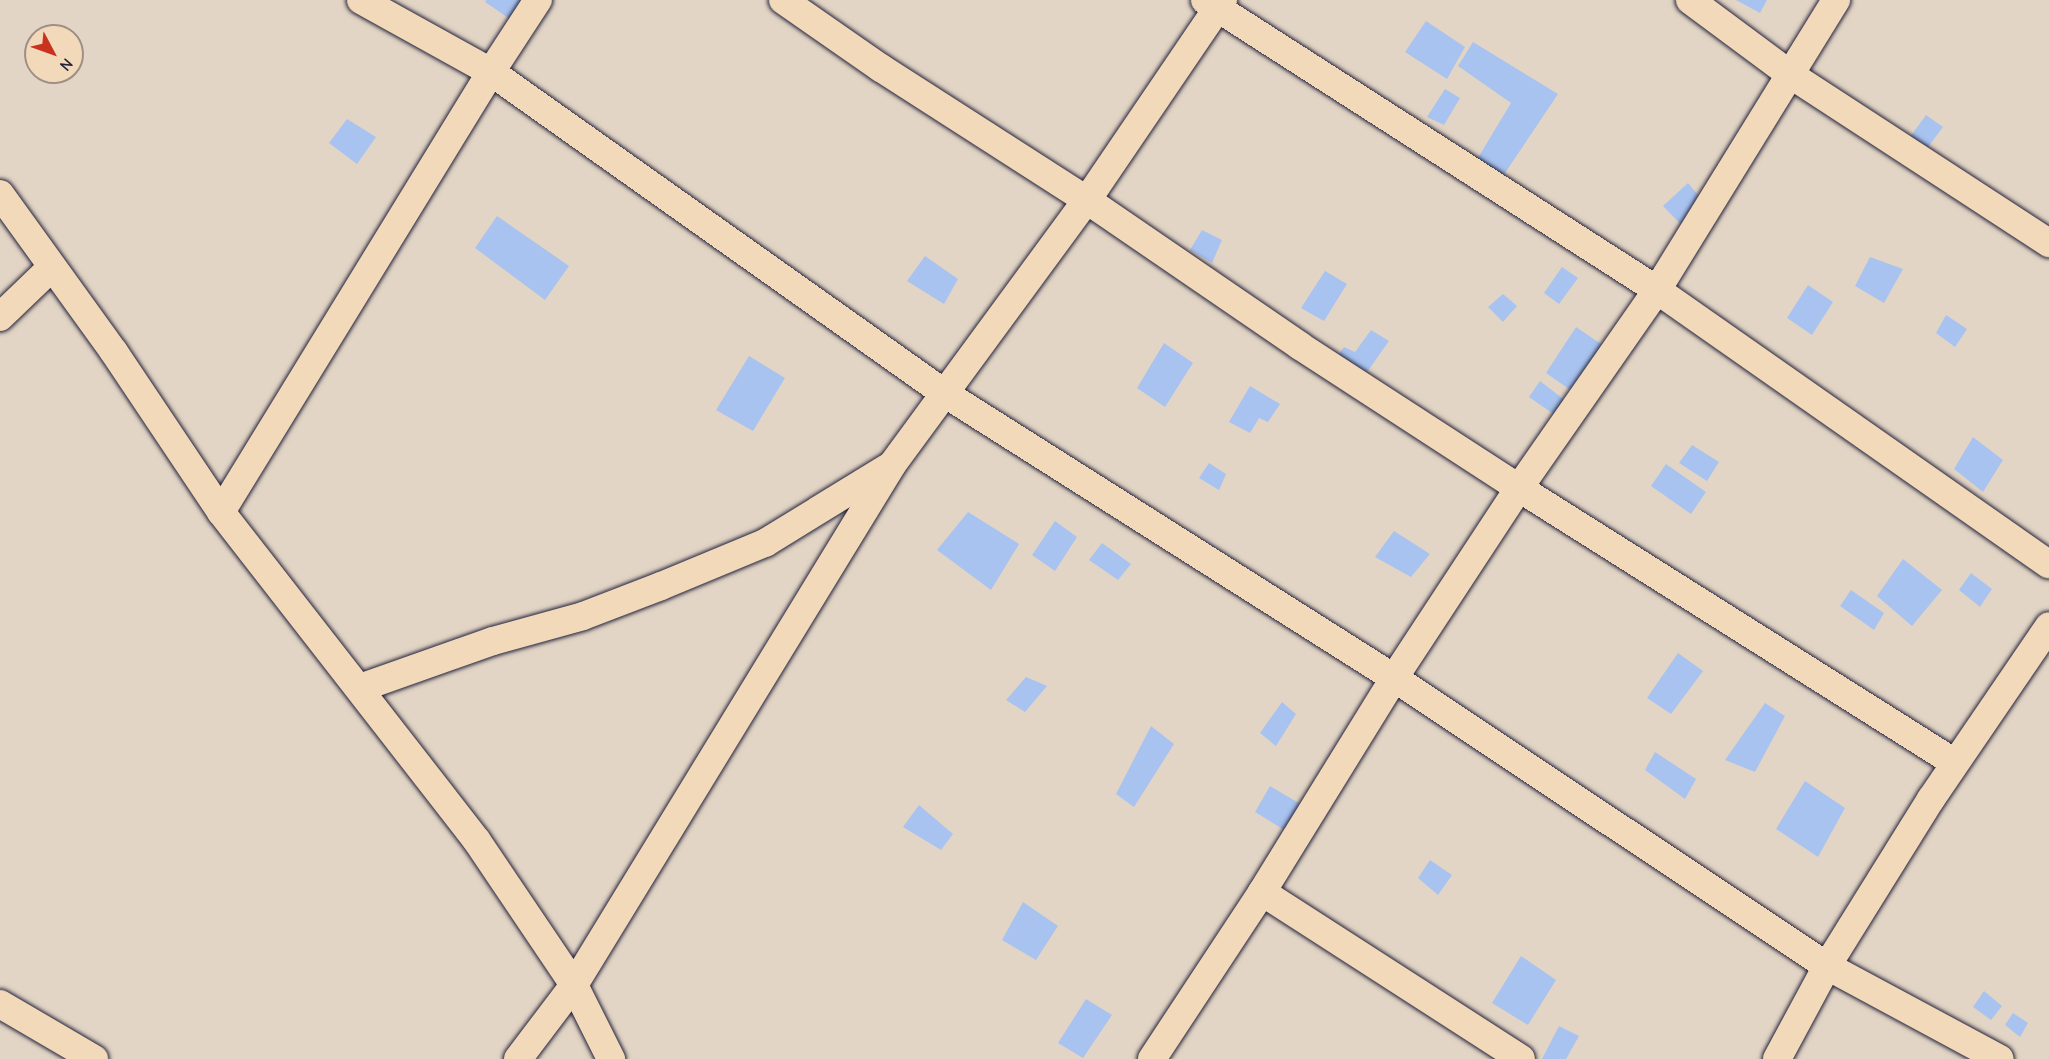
<!DOCTYPE html>
<style>
body{margin:0}
#map{position:relative;width:2049px;height:1059px;overflow:hidden;background:#e3d5c5;font-family:"Comic Neue",sans-serif}
div>[style]{position:absolute}
.building>*{inset:0;background:#a8c3ef}
.roads{filter:drop-shadow(0 0 2px #22223b) drop-shadow(0 0 2px #22223b)}
.minor>*{height:28px;margin:-14px;padding:0 14px;transform-origin:14px;border-radius:14px;background:#f2d9ba}
span{translate:-50% -50%;white-space:nowrap;text-align:center;line-height:1.15;-webkit-text-stroke:6px #f2d9ba;paint-order:stroke}
.north{position:absolute;left:24px;top:24px;width:60px;height:60px;box-sizing:border-box;background:#f2d9ba;border:2px solid #9f9087;border-radius:50%;rotate:131deg;font-size:16px;font-weight:700;line-height:24px;text-align:center;color:#22223b}
.north::after{content:'';display:block;margin:auto;width:21px;height:27px;background:#c8321e;clip-path:polygon(50% 0,100% 100%,50% 72%,0 100%)}
</style>
<div id="map">
<div class="building">
<i style="clip-path:polygon(486px 0,533px 0,529px 32px,485px 2px)"></i>
<i style="clip-path:polygon(1736px 0,1767px 0,1760px 13px)"></i>
<i style="clip-path:polygon(1426px 21px,1465px 47px,1447px 79px,1405px 52px)"></i>
<i style="clip-path:polygon(1473px 42px,1558px 94px,1501px 179px,1476px 161px,1511px 103px,1458px 66px)"></i>
<i style="clip-path:polygon(1445px 89px,1460px 98px,1444px 125px,1427px 117px)"></i>
<i style="clip-path:polygon(1926px 115px,1943px 127px,1919px 159px,1902px 148px)"></i>
<i style="clip-path:polygon(347px 119px,376px 137px,357px 164px,329px 143px)"></i>
<i style="clip-path:polygon(1688px 183px,1714px 214px,1691px 235px,1663px 206px)"></i>
<i style="clip-path:polygon(497px 216px,569px 266px,545px 300px,475px 248px)"></i>
<i style="clip-path:polygon(1202px 230px,1222px 240px,1212px 263px,1190px 250px)"></i>
<i style="clip-path:polygon(925px 256px,958px 279px,944px 304px,907px 281px)"></i>
<i style="clip-path:polygon(1870px 257px,1903px 269px,1884px 303px,1855px 286px)"></i>
<i style="clip-path:polygon(1562px 267px,1578px 278px,1559px 304px,1544px 293px)"></i>
<i style="clip-path:polygon(1325px 271px,1347px 284px,1324px 321px,1301px 308px)"></i>
<i style="clip-path:polygon(1808px 285px,1833px 302px,1812px 335px,1787px 318px)"></i>
<i style="clip-path:polygon(1503px 294px,1517px 306px,1503px 322px,1488px 307px)"></i>
<i style="clip-path:polygon(1946px 315px,1967px 329px,1955px 347px,1936px 333px)"></i>
<i style="clip-path:polygon(1576px 327px,1607px 348px,1582px 398px,1546px 373px)"></i>
<i style="clip-path:polygon(1371px 330px,1389px 341px,1360px 382px,1332px 363px,1344px 347px,1355px 352px)"></i>
<i style="clip-path:polygon(1164px 343px,1193px 363px,1165px 407px,1137px 388px)"></i>
<i style="clip-path:polygon(749px 356px,785px 378px,753px 431px,716px 410px)"></i>
<i style="clip-path:polygon(1540px 381px,1575px 408px,1565px 422px,1529px 397px)"></i>
<i style="clip-path:polygon(1250px 386px,1280px 404px,1268px 422px,1259px 418px,1250px 433px,1229px 422px)"></i>
<i style="clip-path:polygon(1973px 437px,2003px 460px,1983px 492px,1954px 469px)"></i>
<i style="clip-path:polygon(1692px 445px,1719px 462px,1707px 481px,1679px 463px)"></i>
<i style="clip-path:polygon(1209px 463px,1226px 474px,1219px 490px,1199px 478px)"></i>
<i style="clip-path:polygon(1666px 464px,1706px 492px,1691px 514px,1651px 486px)"></i>
<i style="clip-path:polygon(968px 512px,1019px 544px,991px 590px,937px 550px)"></i>
<i style="clip-path:polygon(1055px 521px,1077px 537px,1055px 571px,1032px 555px)"></i>
<i style="clip-path:polygon(1394px 531px,1430px 554px,1411px 577px,1375px 557px)"></i>
<i style="clip-path:polygon(1102px 543px,1131px 564px,1118px 580px,1089px 560px)"></i>
<i style="clip-path:polygon(1903px 559px,1942px 590px,1912px 626px,1877px 596px)"></i>
<i style="clip-path:polygon(1971px 573px,1992px 589px,1980px 607px,1959px 590px)"></i>
<i style="clip-path:polygon(1851px 590px,1884px 613px,1874px 630px,1840px 606px)"></i>
<i style="clip-path:polygon(1678px 653px,1703px 671px,1671px 714px,1647px 698px)"></i>
<i style="clip-path:polygon(1026px 677px,1047px 686px,1025px 712px,1006px 700px)"></i>
<i style="clip-path:polygon(1282px 702px,1296px 714px,1276px 746px,1260px 733px)"></i>
<i style="clip-path:polygon(1765px 703px,1785px 716px,1755px 772px,1725px 760px)"></i>
<i style="clip-path:polygon(1151px 726px,1174px 744px,1134px 807px,1116px 794px)"></i>
<i style="clip-path:polygon(1655px 752px,1696px 779px,1685px 799px,1645px 770px)"></i>
<i style="clip-path:polygon(1805px 781px,1845px 808px,1818px 857px,1776px 829px)"></i>
<i style="clip-path:polygon(1270px 786px,1312px 811px,1296px 837px,1255px 812px)"></i>
<i style="clip-path:polygon(919px 805px,953px 834px,941px 850px,903px 827px)"></i>
<i style="clip-path:polygon(1430px 860px,1452px 875px,1438px 895px,1418px 878px)"></i>
<i style="clip-path:polygon(1023px 902px,1058px 926px,1036px 960px,1002px 940px)"></i>
<i style="clip-path:polygon(1521px 956px,1556px 980px,1528px 1025px,1492px 1003px)"></i>
<i style="clip-path:polygon(1984px 991px,2002px 1006px,1991px 1020px,1973px 1007px)"></i>
<i style="clip-path:polygon(1086px 999px,1112px 1015px,1083px 1058px,1058px 1043px)"></i>
<i style="clip-path:polygon(2013px 1013px,2028px 1023px,2020px 1037px,2005px 1025px)"></i>
<i style="clip-path:polygon(1559px 1026px,1579px 1036px,1566px 1059px,1542px 1059px)"></i>
</div>
<div class="roads">
<div class="minor">
<i style="left:361px;top:0;width:149px;rotate:29deg"></i>
<i style="left:491px;top:72px;width:555px;rotate:35.32deg"></i>
<i style="left:944px;top:393px;width:533px;rotate:32.35deg"></i>
<i style="left:1394px;top:678px;width:520px;rotate:33.63deg"></i>
<i style="left:1827px;top:966px;width:196px;rotate:28.3deg"></i>
<i style="left:783px;top:0;width:119px;rotate:34.8deg"></i>
<i style="left:881px;top:68px;width:245px;rotate:32.7deg"></i>
<i style="left:1087px;top:200px;width:258px;rotate:34.4deg"></i>
<i style="left:1300px;top:346px;width:261px;rotate:33deg"></i>
<i style="left:1519px;top:488px;width:515px;rotate:32.24deg"></i>
<i style="left:1205px;top:0;width:537px;rotate:32.68deg"></i>
<i style="left:1657px;top:290px;width:478px;rotate:35deg"></i>
<i style="left:1690px;top:0;width:126px;rotate:36.6deg"></i>
<i style="left:1791px;top:75px;width:308px;rotate:33.1deg"></i>
<i style="left:0;top:194px;width:195px;rotate:54.2deg"></i>
<i style="left:114px;top:352px;width:192px;rotate:56.2deg"></i>
<i style="left:221px;top:512px;width:417px;rotate:52.1deg"></i>
<i style="left:477px;top:841px;width:174px;rotate:56deg"></i>
<i style="left:574px;top:985px;width:83px;rotate:63.4deg"></i>
<i style="left:0;top:317px;width:72px;rotate:-43.9deg"></i>
<i style="left:221px;top:512px;width:516px;rotate:-58.47deg"></i>
<i style="left:491px;top:72px;width:86px;rotate:-56.9deg"></i>
<i style="left:360px;top:688px;width:141px;rotate:-19.5deg"></i>
<i style="left:493px;top:641px;width:93px;rotate:-15.5deg"></i>
<i style="left:583px;top:616px;width:84px;rotate:-21deg"></i>
<i style="left:661px;top:586px;width:113px;rotate:-22.5deg"></i>
<i style="left:765px;top:543px;width:143px;rotate:-31.6deg"></i>
<i style="left:1262px;top:892px;width:308px;rotate:32.8deg"></i>
<i style="left:0;top:1004px;width:109px;rotate:30.3deg"></i>
<i style="left:518px;top:1059px;width:93px;rotate:-52.9deg"></i>
<i style="left:574px;top:985px;width:610px;rotate:-58.55deg"></i>
<i style="left:892px;top:465px;width:329px;rotate:-53.7deg"></i>
<i style="left:1087px;top:200px;width:242px;rotate:-55.8deg"></i>
<i style="left:1152px;top:1059px;width:200px;rotate:-56.6deg"></i>
<i style="left:1262px;top:892px;width:251px;rotate:-58.3deg"></i>
<i style="left:1394px;top:678px;width:227px;rotate:-56.7deg"></i>
<i style="left:1519px;top:488px;width:241px;rotate:-55.1deg"></i>
<i style="left:1657px;top:290px;width:341px;rotate:-58.3deg"></i>
<i style="left:1777px;top:1059px;width:106px;rotate:-61.7deg"></i>
<i style="left:1827px;top:966px;width:197px;rotate:-58.1deg"></i>
<i style="left:1931px;top:799px;width:209px;rotate:-55.7deg"></i>
</div>
</div>
<div class="north">N</div>
</div>
